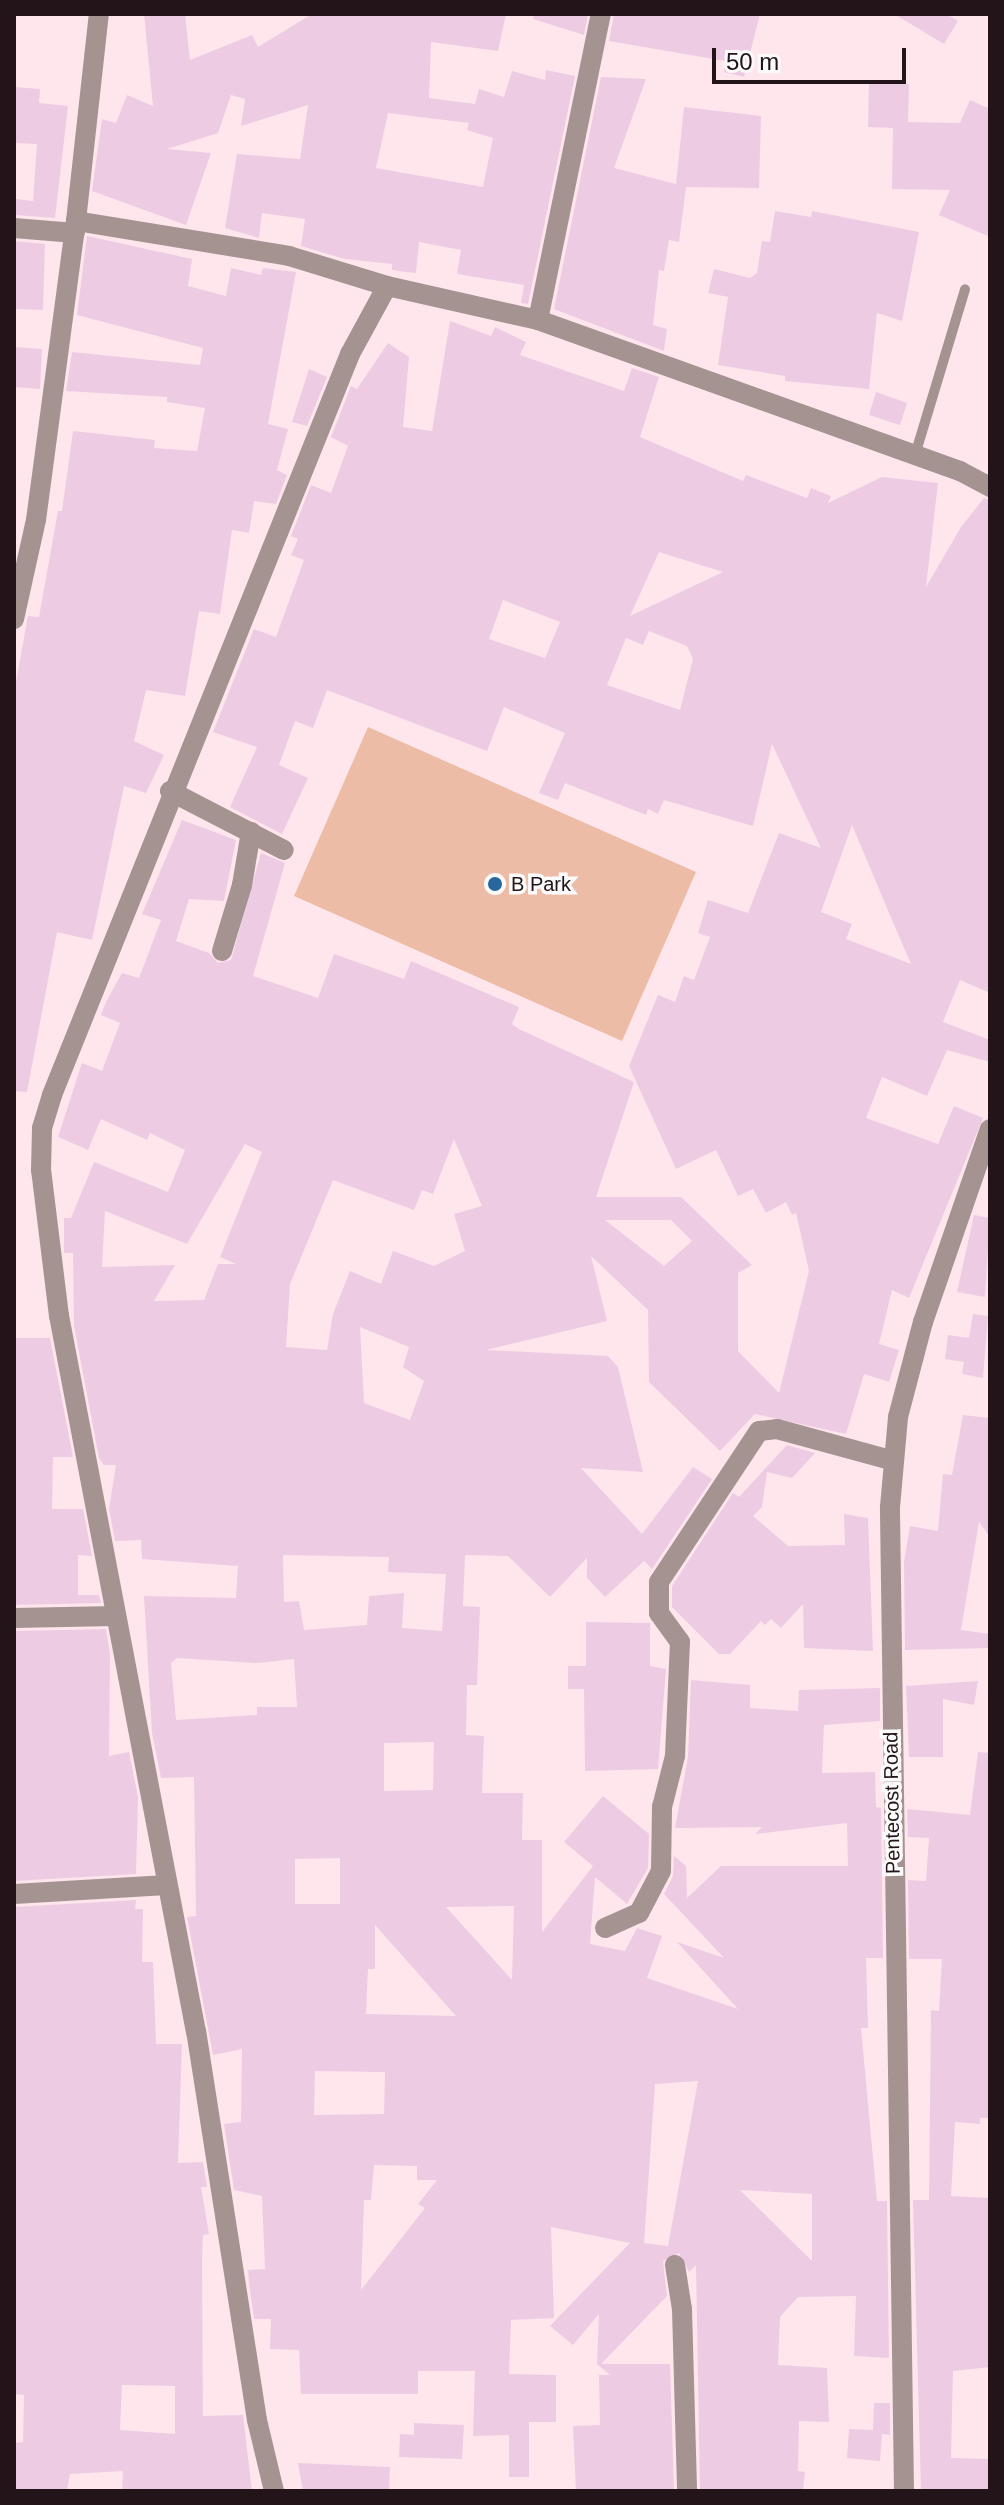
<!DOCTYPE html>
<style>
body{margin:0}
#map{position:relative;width:1004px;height:2505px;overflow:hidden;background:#fee6ec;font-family:Helvetica,sans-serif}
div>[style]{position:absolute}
.green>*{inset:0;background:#edbca7}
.building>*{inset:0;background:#edcce3}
.lane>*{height:10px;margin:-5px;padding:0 5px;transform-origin:5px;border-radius:5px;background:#a49391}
.street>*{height:20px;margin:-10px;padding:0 10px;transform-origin:10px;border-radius:10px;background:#a49391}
.dots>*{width:22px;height:22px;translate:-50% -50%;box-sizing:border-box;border:4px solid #fafafa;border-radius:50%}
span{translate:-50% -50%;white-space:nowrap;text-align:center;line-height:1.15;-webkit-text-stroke:7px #fafafa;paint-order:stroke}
.poi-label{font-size:20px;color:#221418}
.left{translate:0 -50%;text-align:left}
.street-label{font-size:20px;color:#221418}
.frame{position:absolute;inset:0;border:16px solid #221418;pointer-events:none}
.scale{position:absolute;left:712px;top:48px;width:194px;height:36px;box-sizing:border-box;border:4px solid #221418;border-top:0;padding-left:10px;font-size:24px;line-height:28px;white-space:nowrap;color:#221418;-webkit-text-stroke:6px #fafafa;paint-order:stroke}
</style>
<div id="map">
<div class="green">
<i style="clip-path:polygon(368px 727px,696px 872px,622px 1041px,294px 896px)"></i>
</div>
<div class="building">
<i style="clip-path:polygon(evenodd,144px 14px,185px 14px,190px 60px,252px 35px,258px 47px,312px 14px,506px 14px,498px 51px,431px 42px,429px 98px,475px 104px,479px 89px,504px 97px,512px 71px,545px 80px,546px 70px,575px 76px,528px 304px,521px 303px,524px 285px,457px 274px,461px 250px,419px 242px,416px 273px,406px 272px,392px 270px,392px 264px,345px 259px,301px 246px,305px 219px,262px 213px,259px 238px,225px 228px,237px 154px,300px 159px,308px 105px,241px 126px,245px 99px,231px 95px,218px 133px,167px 149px,211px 153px,186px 225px,92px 191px,102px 119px,116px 123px,127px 95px,153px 106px,144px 14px,388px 113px,469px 123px,467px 130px,493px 138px,483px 187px,376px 168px,388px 113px)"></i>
<i style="clip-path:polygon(534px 14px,588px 14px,584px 35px,533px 19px)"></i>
<i style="clip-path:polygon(614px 14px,760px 14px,744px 77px,724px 72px,725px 61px,609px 41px)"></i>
<i style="clip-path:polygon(894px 14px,946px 14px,958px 21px,944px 44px)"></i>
<i style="clip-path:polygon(601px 77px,646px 79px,614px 168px,676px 184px,684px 107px,761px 116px,759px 188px,686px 187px,679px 242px,669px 240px,664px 271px,659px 270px,653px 325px,667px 329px,664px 351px,554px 309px)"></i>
<i style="clip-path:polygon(869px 83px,909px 84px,908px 122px,960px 123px,970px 100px,990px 109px,990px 237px,939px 215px,950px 190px,892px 189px,893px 128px,868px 127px)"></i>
<i style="clip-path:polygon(14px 87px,40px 89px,39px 103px,68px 106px,55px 218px,15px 215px,16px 199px,33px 201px,37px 144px,14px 143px)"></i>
<i style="clip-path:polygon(775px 211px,811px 217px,812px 211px,919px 232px,902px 321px,877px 313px,869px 389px,785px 381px,785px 376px,718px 365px,728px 297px,708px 293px,714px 269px,750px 278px,757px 273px,762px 241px,770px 242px)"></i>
<i style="clip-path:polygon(87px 236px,192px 259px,188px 286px,226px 296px,231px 268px,261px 275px,263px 268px,296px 272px,268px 424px,288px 429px,277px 470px,287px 475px,276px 504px,254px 501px,249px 533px,232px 530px,220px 614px,199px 611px,185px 696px,146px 690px,134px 741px,164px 755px,146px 793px,124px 786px,92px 940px,57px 932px,27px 1092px,14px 1091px,14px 693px,28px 616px,39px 617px,58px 511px,62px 511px,73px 431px,155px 440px,154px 448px,197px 451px,205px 408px,167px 402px,167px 397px,66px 391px,72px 352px,200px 365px,203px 348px,77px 315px)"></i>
<i style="clip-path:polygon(14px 241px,45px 244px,43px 310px,14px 309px)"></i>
<i style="clip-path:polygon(evenodd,450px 321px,491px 336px,495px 327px,526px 342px,520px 355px,624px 391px,632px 368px,659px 377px,640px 437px,743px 481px,746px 475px,807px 498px,811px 488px,831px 496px,828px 503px,882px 477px,938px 483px,926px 587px,961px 527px,984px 498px,990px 500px,990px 993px,960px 980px,943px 1022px,990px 1040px,990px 1062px,947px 1050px,927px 1096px,882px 1077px,866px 1118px,938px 1144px,954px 1106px,983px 1118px,909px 1298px,892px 1290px,879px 1344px,899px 1350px,889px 1382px,864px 1374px,846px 1434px,755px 1414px,720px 1451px,649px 1382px,648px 1310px,591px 1256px,607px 1321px,486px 1350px,608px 1356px,618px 1367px,643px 1472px,581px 1468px,642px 1534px,693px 1467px,712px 1479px,652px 1569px,644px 1561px,605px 1597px,587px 1578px,587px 1558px,550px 1597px,508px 1556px,465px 1555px,463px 1606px,480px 1607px,477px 1685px,467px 1685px,466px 1735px,484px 1736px,482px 1793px,523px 1793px,522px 1840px,542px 1840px,542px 1932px,593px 1866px,564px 1842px,603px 1796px,649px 1834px,648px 1868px,627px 1904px,595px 1877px,590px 1944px,625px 1951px,637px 1928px,662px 1936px,647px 1978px,738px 2009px,677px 1942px,724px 1958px,664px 1894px,673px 1876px,674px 1856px,686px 1866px,687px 1898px,721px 1866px,848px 1866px,847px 1823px,755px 1834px,762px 1827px,675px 1828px,688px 1757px,691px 1680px,750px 1685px,750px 1708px,798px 1711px,799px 1690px,880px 1688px,880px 1721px,824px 1725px,822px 1773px,875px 1772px,876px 1807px,881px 1808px,883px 1958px,866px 1958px,868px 2028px,861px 2028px,877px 2201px,887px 2201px,889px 2358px,854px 2356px,856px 2296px,798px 2297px,780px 2317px,778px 2365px,827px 2368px,829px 2422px,799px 2421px,798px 2471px,805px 2472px,803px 2491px,700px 2491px,696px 2265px,689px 2272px,679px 2253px,663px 2261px,667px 2296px,601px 2364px,670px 2364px,674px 2491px,576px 2491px,573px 2426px,600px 2425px,599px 2375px,610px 2375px,597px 2364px,599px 2314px,573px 2345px,550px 2326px,630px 2243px,551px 2227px,554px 2318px,511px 2320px,509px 2374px,556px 2375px,556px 2422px,529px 2422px,529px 2477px,509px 2477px,509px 2435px,473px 2436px,475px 2371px,418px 2371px,418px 2394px,301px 2394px,299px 2350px,270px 2349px,271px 2319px,254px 2319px,249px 2283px,248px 2270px,265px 2269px,262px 2196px,234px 2190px,224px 2124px,241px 2122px,242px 2049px,213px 2055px,187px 1917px,196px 1916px,194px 1777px,161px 1778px,152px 1733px,144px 1596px,236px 1598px,238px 1566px,142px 1559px,141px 1540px,115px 1541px,109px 1509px,116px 1465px,104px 1465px,99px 1458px,74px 1326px,73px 1253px,64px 1253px,64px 1218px,71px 1218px,94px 1162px,168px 1192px,185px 1150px,150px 1133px,147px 1140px,101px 1119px,88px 1150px,58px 1137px,82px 1063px,102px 1071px,120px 1023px,101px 1015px,106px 1002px,122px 973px,139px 978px,161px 920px,142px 914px,182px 820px,236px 840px,224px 901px,189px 899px,176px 941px,209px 953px,218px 963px,231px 960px,261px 853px,285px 863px,253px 976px,318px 998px,334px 954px,404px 979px,411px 961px,519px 1007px,512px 1024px,519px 1029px,634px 1082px,596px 1197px,681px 1197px,752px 1265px,738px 1273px,738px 1351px,779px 1393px,809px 1271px,796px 1213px,792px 1215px,786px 1202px,766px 1213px,753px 1189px,738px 1196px,716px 1150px,676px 1169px,629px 1066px,658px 995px,675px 1002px,684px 976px,694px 980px,710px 937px,698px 933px,708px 900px,748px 913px,779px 833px,821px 848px,772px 744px,753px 826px,664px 800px,658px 814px,648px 809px,646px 815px,565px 783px,558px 800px,539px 793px,565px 733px,504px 707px,487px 751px,327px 690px,313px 728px,295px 721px,279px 765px,308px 778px,282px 834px,230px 807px,257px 747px,213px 732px,254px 629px,276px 637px,304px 560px,291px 555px,298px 539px,291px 536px,311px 485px,331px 493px,348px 446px,331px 437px,351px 386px,357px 389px,388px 343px,409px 357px,403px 427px,432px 431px,450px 321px,659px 552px,723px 572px,630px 616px,659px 552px,450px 321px,503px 600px,560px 622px,545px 658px,489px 639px,503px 600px,450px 321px,649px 631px,687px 646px,693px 659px,680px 710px,607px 685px,626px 638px,643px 645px,649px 631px,450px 321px,852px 825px,892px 920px,911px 964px,846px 939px,852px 924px,821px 912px,852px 825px,450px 321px,454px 1139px,482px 1206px,454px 1214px,465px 1251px,434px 1266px,393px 1251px,381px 1284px,350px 1271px,333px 1314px,327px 1350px,286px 1347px,290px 1284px,333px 1180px,414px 1210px,422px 1190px,433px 1194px,454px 1139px,450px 321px,245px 1144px,262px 1152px,220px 1257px,236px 1264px,218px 1264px,204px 1300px,154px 1301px,175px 1265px,102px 1267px,105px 1211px,187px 1244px,245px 1144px,450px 321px,605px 1220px,671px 1220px,692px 1241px,664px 1266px,605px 1220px,450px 321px,360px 1327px,409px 1347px,403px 1367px,424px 1381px,410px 1420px,364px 1403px,360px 1327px,450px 321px,283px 1555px,389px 1557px,388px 1572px,446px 1574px,442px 1631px,402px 1628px,404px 1593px,369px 1596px,367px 1625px,304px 1630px,299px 1601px,284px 1602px,283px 1555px,450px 321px,177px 1658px,257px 1663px,294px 1659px,297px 1707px,257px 1707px,257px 1715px,176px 1720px,171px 1663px,177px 1658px,450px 321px,434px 1742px,433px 1790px,384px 1791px,384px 1743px,434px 1742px,450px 321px,340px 1858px,340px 1904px,295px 1904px,295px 1859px,340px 1858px,450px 321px,514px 1906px,512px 1980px,446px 1907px,514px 1906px,450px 321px,375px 1925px,456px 2016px,366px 2014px,368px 1969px,375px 1969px,375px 1925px,450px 321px,315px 2071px,385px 2072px,384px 2114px,314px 2115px,315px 2071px,450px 321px,698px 2081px,668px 2246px,644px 2243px,655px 2084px,698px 2081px,450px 321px,374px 2165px,417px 2166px,417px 2180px,437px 2180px,418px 2204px,425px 2208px,361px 2290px,364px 2200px,371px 2200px,374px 2165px,450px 321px,740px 2190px,812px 2194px,812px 2261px,740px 2190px)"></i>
<i style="clip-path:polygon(14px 347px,42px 349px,40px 389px,14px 387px)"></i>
<i style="clip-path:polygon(309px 369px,327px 377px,307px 426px,292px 422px)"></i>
<i style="clip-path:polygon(876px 392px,907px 403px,900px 425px,869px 415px)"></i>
<i style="clip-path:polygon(974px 1215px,990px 1218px,985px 1297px,957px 1292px)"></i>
<i style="clip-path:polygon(973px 1314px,988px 1316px,983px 1378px,962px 1374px,964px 1362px,945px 1359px,948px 1335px,969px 1338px)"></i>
<i style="clip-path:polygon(14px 1338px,50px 1338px,73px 1457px,53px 1457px,52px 1509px,83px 1509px,92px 1556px,78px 1555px,78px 1595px,99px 1595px,101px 1603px,14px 1605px)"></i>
<i style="clip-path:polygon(963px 1415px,990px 1418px,990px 1537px,979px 1522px,961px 1630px,990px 1634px,990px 1648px,905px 1650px,904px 1562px,910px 1526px,938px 1531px,943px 1474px,952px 1475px)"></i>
<i style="clip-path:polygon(787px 1445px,815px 1453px,792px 1478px,767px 1472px,762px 1507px,753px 1516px,788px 1546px,845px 1545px,844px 1514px,868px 1518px,873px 1651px,804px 1648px,803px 1604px,781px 1628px,771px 1619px,765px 1625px,761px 1621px,730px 1654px,719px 1654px,672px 1607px,672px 1586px,733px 1493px,739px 1497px)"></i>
<i style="clip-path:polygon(586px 1622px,650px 1623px,650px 1666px,666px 1669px,658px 1769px,585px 1771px,584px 1689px,568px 1689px,568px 1666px,586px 1666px)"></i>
<i style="clip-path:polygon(106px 1629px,110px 1654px,109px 1756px,129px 1752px,138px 1797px,136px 1874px,14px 1881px,16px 1631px)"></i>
<i style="clip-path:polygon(978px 1681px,974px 1705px,943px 1699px,943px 1757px,909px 1757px,906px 1686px)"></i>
<i style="clip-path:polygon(978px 1752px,990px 1753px,990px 2118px,980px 2118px,980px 2124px,955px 2122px,951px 2196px,990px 2198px,990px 2367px,953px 2371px,951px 2458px,990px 2459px,990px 2491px,921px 2491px,913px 2200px,929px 2200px,931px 2010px,939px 2011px,942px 1959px,909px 1959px,908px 1880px,926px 1881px,929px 1838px,908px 1837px,907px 1809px,970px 1815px)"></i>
<i style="clip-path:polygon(evenodd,136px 1900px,135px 1909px,143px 1909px,142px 1962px,153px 1962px,156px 2044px,182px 2044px,178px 2163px,203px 2162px,207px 2187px,201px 2187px,209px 2234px,203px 2235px,202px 2260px,203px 2416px,243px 2415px,252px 2491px,122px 2491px,123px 2471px,70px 2474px,67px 2491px,14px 2491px,14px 2443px,23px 2442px,24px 2395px,14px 2394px,14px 1907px,136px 1900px,122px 2385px,175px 2386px,175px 2434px,120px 2430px,122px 2385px)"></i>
<i style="clip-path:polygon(874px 2403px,890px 2403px,890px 2435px,882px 2434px,880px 2461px,847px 2458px,849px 2429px,873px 2430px)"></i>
<i style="clip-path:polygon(414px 2423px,464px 2425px,462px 2459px,399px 2457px,400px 2434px,414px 2435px)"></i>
<i style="clip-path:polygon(298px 2463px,390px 2467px,389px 2491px,303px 2491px)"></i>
</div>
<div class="lane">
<i style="left:915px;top:455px;width:173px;rotate:-73.2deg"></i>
</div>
<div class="street">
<i style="left:76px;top:221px;width:208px;rotate:-83.7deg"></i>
<i style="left:14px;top:228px;width:61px;rotate:4.7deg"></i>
<i style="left:538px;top:320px;width:312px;rotate:-78.4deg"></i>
<i style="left:14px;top:619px;width:101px;rotate:-77.5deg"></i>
<i style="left:36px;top:520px;width:302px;rotate:-82.4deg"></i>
<i style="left:76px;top:221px;width:216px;rotate:9.3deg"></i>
<i style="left:289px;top:256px;width:102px;rotate:17deg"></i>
<i style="left:170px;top:791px;width:128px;rotate:27.4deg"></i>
<i style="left:222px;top:951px;width:69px;rotate:-73.1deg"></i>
<i style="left:242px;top:885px;width:54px;rotate:-80.4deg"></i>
<i style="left:14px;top:1618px;width:102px;rotate:-1.1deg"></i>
<i style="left:14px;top:1894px;width:153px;rotate:-3.4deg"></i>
<i style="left:605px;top:1928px;width:37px;rotate:-24deg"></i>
<i style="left:639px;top:1913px;width:47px;rotate:-62.4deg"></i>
<i style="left:661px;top:1871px;width:64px;rotate:-89.1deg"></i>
<i style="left:662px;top:1807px;width:53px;rotate:-75.7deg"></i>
<i style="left:675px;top:1756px;width:114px;rotate:-87.5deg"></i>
<i style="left:680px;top:1642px;width:36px;rotate:-126deg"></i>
<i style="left:659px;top:1613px;width:31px;rotate:-90deg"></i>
<i style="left:659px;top:1582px;width:181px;rotate:-56.5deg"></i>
<i style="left:759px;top:1431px;width:18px;rotate:-6deg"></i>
<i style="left:777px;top:1429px;width:121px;rotate:15.3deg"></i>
<i style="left:675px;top:2265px;width:45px;rotate:81deg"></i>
<i style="left:682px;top:2309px;width:182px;rotate:88.4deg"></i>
<i style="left:274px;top:2491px;width:73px;rotate:-103.5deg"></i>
<i style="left:257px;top:2420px;width:393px;rotate:-98.9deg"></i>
<i style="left:196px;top:2032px;width:729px;rotate:-100.83deg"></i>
<i style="left:59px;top:1316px;width:147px;rotate:-97deg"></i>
<i style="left:41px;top:1170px;width:42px;rotate:-88.6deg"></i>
<i style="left:42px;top:1128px;width:34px;rotate:-73deg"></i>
<i style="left:52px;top:1095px;width:799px;rotate:-68.09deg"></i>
<i style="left:350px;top:354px;width:77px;rotate:-61.4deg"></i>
<i style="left:387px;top:286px;width:155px;rotate:12.7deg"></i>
<i style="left:538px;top:320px;width:448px;rotate:19.7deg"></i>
<i style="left:960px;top:471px;width:34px;rotate:28deg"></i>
<i style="left:904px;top:2491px;width:984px;rotate:-90.82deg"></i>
<i style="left:890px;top:1507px;width:90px;rotate:-84.9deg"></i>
<i style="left:898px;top:1417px;width:98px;rotate:-75.3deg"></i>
<i style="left:923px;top:1322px;width:204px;rotate:-70.9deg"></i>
</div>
<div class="dots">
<i style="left:495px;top:884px;background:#29669d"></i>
</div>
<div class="poi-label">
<span class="left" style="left:511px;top:884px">B Park</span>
</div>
<div class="street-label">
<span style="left:892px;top:1803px;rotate:-91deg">Pentecost Road</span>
</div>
<div class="frame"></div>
<div class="scale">50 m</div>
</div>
